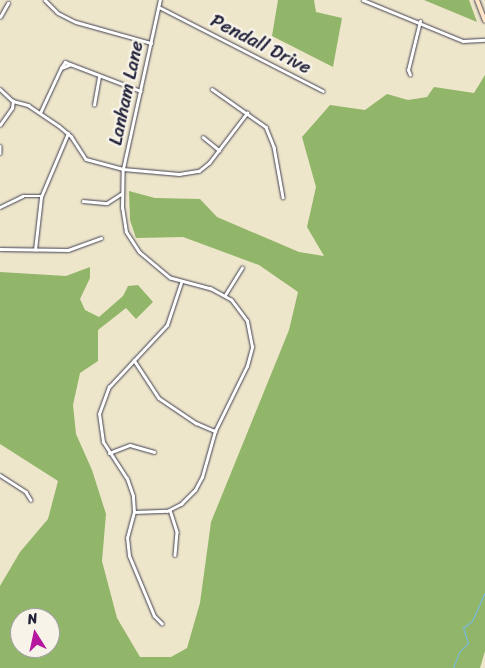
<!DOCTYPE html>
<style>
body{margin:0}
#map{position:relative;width:485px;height:668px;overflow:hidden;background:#eee6cb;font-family:Sriracha,sans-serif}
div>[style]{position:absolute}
.forest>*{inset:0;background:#91b569}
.stream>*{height:1px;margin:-0.5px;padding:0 0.5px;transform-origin:0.5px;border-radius:0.5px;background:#75bcec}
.roads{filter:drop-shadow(0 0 1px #413f51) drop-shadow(0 0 1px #413f51)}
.street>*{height:2.5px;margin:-1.25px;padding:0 1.25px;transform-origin:1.25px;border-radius:1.25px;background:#fff}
.secondary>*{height:4px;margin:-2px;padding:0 2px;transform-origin:2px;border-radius:2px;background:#ffe4c6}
span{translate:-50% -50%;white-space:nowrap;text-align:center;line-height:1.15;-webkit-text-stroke:5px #f7f3e8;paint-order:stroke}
.street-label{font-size:19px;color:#22223b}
.north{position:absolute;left:10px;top:608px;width:50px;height:50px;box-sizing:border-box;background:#f7f3e8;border:1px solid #a29fa3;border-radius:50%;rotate:350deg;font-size:14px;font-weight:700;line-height:20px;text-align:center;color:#22223b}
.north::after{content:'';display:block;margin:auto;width:18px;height:22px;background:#b5179e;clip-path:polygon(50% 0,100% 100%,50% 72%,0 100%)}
</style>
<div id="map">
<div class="forest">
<i style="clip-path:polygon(278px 0,314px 0,316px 12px,342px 18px,333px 67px,272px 36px)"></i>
<i style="clip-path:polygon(424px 0,469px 0,477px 22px)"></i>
<i style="clip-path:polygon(evenodd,485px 75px,485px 651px,480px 668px,0 668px,0 586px,20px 552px,48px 519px,58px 481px,0 444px,0 272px,66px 276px,90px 267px,90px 278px,80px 299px,85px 310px,99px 317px,123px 296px,128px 286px,138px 285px,153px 302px,136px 319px,126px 308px,98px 330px,98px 361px,80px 373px,73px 405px,76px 434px,92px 470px,106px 514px,102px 561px,117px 618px,140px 657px,171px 657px,187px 648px,200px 603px,211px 522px,289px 330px,298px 292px,259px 265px,183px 237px,136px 238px,130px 220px,129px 191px,155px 198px,200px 199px,217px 217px,299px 252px,324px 256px,307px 227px,316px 187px,302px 137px,330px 105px,365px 110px,387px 94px,408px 100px,427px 97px,434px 87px,474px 93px,485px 75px,20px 618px,50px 618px,50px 648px,20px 648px,20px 618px)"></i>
</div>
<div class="stream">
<i style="left:453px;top:668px;width:17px;rotate:-69deg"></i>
<i style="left:459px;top:652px;width:13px;rotate:-45deg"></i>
<i style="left:468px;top:643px;width:16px;rotate:-108deg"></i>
<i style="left:463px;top:628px;width:11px;rotate:-38deg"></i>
<i style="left:472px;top:621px;width:32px;rotate:-66deg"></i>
</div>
<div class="roads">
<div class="street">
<i style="left:45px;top:0;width:18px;rotate:45deg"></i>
<i style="left:58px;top:13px;width:20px;rotate:27deg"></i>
<i style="left:76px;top:22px;width:78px;rotate:15.6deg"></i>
<i style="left:363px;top:0;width:108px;rotate:22.3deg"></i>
<i style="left:463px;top:41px;width:22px;rotate:-3deg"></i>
<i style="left:159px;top:7px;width:184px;rotate:27.1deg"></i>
<i style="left:0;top:17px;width:16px;rotate:-60deg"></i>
<i style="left:61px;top:68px;width:7px;rotate:-56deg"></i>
<i style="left:65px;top:62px;width:81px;rotate:20.9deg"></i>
<i style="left:410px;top:75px;width:5px;rotate:-112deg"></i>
<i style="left:408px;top:70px;width:50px;rotate:-76.2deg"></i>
<i style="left:0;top:89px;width:18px;rotate:43deg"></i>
<i style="left:13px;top:101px;width:16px;rotate:15deg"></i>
<i style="left:28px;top:105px;width:37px;rotate:34deg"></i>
<i style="left:59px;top:126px;width:16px;rotate:40deg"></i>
<i style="left:71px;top:136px;width:27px;rotate:57deg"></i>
<i style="left:86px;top:159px;width:38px;rotate:15deg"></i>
<i style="left:123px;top:169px;width:56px;rotate:5.1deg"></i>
<i style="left:179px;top:174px;width:20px;rotate:-9deg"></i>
<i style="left:199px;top:171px;width:13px;rotate:-39deg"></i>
<i style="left:209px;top:163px;width:63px;rotate:-52.8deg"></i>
<i style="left:212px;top:89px;width:66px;rotate:35.1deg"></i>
<i style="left:266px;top:127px;width:22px;rotate:68deg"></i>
<i style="left:274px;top:147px;width:51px;rotate:79.8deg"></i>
<i style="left:94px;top:105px;width:28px;rotate:-80deg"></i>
<i style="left:40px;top:113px;width:50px;rotate:-65deg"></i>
<i style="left:61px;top:68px;width:9px;rotate:-21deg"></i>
<i style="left:0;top:125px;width:21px;rotate:-55deg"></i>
<i style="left:12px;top:108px;width:7px;rotate:-82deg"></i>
<i style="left:203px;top:137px;width:21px;rotate:39deg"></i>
<i style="left:0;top:146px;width:7px;rotate:90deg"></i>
<i style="left:83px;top:201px;width:24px;rotate:5deg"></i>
<i style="left:107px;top:203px;width:17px;rotate:-33deg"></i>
<i style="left:0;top:207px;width:25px;rotate:-26deg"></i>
<i style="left:23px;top:196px;width:18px"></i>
<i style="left:0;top:249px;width:68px;rotate:0.8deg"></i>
<i style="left:68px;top:250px;width:35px;rotate:-20deg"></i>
<i style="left:35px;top:250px;width:53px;rotate:-83.5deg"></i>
<i style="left:41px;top:197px;width:69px;rotate:-67.1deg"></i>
<i style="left:225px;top:295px;width:32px;rotate:-58deg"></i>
<i style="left:134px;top:360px;width:45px;rotate:56.7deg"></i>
<i style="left:159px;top:398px;width:45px;rotate:34deg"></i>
<i style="left:196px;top:423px;width:21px;rotate:23deg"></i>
<i style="left:109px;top:453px;width:22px;rotate:-21deg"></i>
<i style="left:130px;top:445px;width:25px;rotate:16deg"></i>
<i style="left:0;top:475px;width:31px;rotate:33deg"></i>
<i style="left:26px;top:492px;width:9px;rotate:58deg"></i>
<i style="left:170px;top:510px;width:23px;rotate:72deg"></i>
<i style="left:177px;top:532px;width:23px;rotate:95deg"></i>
<i style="left:134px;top:512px;width:33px;rotate:-2deg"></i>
<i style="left:167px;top:511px;width:16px;rotate:-27deg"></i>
<i style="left:181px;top:504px;width:20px;rotate:-45deg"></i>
<i style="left:195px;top:490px;width:15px;rotate:-62deg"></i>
<i style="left:202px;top:477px;width:48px;rotate:-74.2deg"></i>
<i style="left:215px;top:431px;width:72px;rotate:-63.8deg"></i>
<i style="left:247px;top:366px;width:20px;rotate:-75deg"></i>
<i style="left:252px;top:347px;width:26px;rotate:-101deg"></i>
<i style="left:247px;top:321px;width:26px;rotate:-127deg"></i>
<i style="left:231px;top:300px;width:23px;rotate:-151deg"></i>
<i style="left:211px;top:289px;width:42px;rotate:-165deg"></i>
<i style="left:170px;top:278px;width:40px;rotate:-140deg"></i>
<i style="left:139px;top:252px;width:24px;rotate:-123deg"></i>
<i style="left:126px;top:232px;width:24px;rotate:-99deg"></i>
<i style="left:122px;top:208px;width:39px;rotate:-89deg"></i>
<i style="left:123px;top:169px;width:173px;rotate:-77.7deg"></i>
<i style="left:162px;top:624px;width:11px;rotate:-135deg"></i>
<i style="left:154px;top:616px;width:65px;rotate:-112.6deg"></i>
<i style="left:129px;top:556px;width:18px;rotate:-96deg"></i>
<i style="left:127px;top:538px;width:27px;rotate:-75deg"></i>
<i style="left:134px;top:512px;width:16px;rotate:-94deg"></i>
<i style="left:133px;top:496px;width:18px;rotate:-109deg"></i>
<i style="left:127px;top:479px;width:44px;rotate:-123deg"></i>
<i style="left:103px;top:442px;width:28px;rotate:-98deg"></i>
<i style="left:99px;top:414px;width:29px;rotate:-70deg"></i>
<i style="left:109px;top:387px;width:85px;rotate:-46.9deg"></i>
<i style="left:167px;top:325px;width:44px;rotate:-71.6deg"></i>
</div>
<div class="secondary">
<i style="left:477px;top:0;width:22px;rotate:69deg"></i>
</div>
</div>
<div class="street-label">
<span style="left:261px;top:44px;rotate:27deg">Pendall Drive</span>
<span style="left:126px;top:93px;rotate:-78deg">Lanham Lane</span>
</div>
<div class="north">N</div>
</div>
